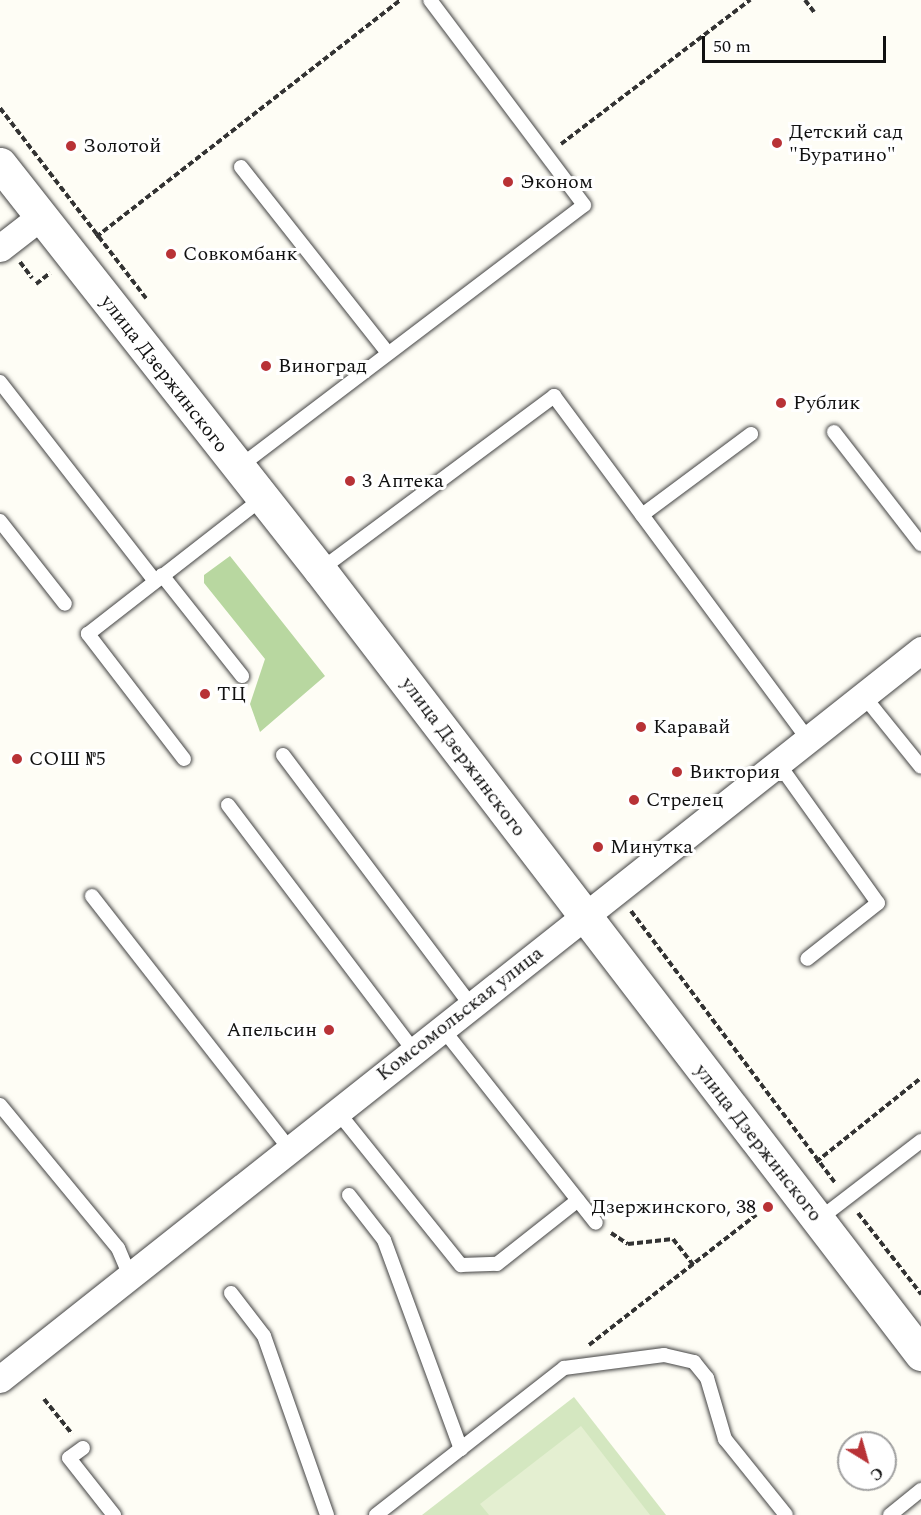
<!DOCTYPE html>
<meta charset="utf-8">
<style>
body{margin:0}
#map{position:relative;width:921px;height:1515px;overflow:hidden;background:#fefdf5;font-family:Spectral,serif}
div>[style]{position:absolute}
.green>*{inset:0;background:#d4e7c0}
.forest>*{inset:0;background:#b8d7a0}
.pitch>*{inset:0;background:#e4efd1}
.path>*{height:4px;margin-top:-2px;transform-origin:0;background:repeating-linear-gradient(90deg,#333 0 6px,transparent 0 9px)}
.roads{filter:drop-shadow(0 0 2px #444) drop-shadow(0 0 2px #444)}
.service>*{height:14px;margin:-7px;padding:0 7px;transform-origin:7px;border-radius:7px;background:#fff}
.minor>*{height:27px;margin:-13.5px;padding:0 13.5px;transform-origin:13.5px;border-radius:13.5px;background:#fff}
.tertiary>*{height:33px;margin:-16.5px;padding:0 16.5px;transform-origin:16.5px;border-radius:16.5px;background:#fff}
.dots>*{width:16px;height:16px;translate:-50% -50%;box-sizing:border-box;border:3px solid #fff;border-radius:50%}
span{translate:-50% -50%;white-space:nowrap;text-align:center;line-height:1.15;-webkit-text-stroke:6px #fff;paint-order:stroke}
.poi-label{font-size:20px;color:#111}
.left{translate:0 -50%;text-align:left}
.right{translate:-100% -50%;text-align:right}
.street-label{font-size:20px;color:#111}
.north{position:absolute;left:837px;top:1431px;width:60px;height:60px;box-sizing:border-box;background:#fff;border:2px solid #a0a0a0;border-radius:50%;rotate:143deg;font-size:16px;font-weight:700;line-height:24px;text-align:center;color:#111}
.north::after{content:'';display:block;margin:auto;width:21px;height:27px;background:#b83236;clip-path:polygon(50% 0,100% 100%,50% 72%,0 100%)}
.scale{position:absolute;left:702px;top:36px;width:184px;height:27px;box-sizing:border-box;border:3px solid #111;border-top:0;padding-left:8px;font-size:18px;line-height:21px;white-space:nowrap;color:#111;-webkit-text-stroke:4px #fff;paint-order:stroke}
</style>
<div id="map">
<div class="green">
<i style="clip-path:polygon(574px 1397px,666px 1515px,422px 1515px)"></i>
</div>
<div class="forest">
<i style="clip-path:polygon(230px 556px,325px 676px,260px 732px,250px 704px,265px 659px,204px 583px,204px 575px)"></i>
</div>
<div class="pitch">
<i style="clip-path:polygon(581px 1426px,650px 1515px,489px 1515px,480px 1504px)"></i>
</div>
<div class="path">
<i style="left:805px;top:0;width:15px;rotate:53deg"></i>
<i style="left:0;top:108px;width:240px;rotate:52.5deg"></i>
<i style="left:561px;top:144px;width:238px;rotate:-37.3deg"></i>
<i style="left:96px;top:237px;width:385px;rotate:-37.9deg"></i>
<i style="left:20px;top:262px;width:20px;rotate:53deg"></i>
<i style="left:36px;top:284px;width:18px;rotate:-38deg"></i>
<i style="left:631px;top:911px;width:340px;rotate:53.1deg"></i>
<i style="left:816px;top:1162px;width:134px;rotate:-38.7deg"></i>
<i style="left:858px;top:1213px;width:103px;rotate:52.1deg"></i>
<i style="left:611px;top:1233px;width:20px;rotate:33deg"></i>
<i style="left:628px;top:1244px;width:45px;rotate:-6.3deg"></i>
<i style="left:673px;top:1239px;width:33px;rotate:52deg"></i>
<i style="left:589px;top:1345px;width:212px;rotate:-37.9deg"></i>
<i style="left:44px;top:1399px;width:45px;rotate:51.3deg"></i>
</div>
<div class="roads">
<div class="service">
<i style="left:241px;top:167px;width:237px;rotate:51.7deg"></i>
<i style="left:0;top:382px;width:252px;rotate:52.1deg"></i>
<i style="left:834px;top:432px;width:142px;rotate:52.2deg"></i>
<i style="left:239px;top:467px;width:433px;rotate:-37.2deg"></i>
<i style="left:584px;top:205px;width:256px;rotate:-126.9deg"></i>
<i style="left:642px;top:515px;width:136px;rotate:-36.6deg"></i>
<i style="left:0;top:521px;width:105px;rotate:51.9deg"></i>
<i style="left:320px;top:570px;width:292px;rotate:-36.6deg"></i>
<i style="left:554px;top:396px;width:427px;rotate:53.5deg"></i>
<i style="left:162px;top:575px;width:129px;rotate:51.6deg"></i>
<i style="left:863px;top:695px;width:92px;rotate:51.1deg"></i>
<i style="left:283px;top:755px;width:313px;rotate:53.1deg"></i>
<i style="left:184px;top:759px;width:158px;rotate:-127.5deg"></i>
<i style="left:88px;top:634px;width:222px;rotate:-37.9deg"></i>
<i style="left:778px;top:763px;width:172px;rotate:54.5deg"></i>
<i style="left:878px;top:903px;width:90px;rotate:141.7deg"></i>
<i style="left:228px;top:805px;width:307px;rotate:52.9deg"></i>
<i style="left:92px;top:896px;width:321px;rotate:52deg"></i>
<i style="left:442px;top:1028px;width:248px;rotate:51.7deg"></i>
<i style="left:0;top:1105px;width:185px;rotate:50.5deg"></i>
<i style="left:118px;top:1248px;width:30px;rotate:67deg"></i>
<i style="left:337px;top:1111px;width:198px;rotate:51.2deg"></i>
<i style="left:461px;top:1265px;width:36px;rotate:-2deg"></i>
<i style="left:497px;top:1264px;width:103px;rotate:-38.3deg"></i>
<i style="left:349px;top:1195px;width:57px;rotate:52.1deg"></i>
<i style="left:384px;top:1240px;width:223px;rotate:69.8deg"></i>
<i style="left:818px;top:1220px;width:130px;rotate:-37.5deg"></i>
<i style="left:231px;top:1293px;width:54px;rotate:52.5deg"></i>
<i style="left:264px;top:1336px;width:190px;rotate:70.6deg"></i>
<i style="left:83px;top:1448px;width:17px;rotate:144deg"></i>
<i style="left:69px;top:1458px;width:73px;rotate:51.7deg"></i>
<i style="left:376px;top:1515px;width:239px;rotate:-38deg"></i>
<i style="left:564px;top:1368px;width:101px;rotate:-7.4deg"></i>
<i style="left:664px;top:1355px;width:31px;rotate:13deg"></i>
<i style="left:694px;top:1362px;width:21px;rotate:51deg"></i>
<i style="left:707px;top:1378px;width:64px;rotate:73.6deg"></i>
<i style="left:725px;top:1439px;width:97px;rotate:51.2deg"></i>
<i style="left:890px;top:1515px;width:40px;rotate:-39deg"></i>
</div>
<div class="minor">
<i style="left:0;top:248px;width:51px;rotate:-37.8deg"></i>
<i style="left:0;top:1379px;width:1175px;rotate:-38.36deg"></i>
</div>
<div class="tertiary">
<i style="left:0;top:164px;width:517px;rotate:51.76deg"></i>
<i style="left:320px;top:570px;width:988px;rotate:52.53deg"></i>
</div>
</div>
<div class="dots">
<i style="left:777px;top:143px;background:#b83236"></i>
<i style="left:71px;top:146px;background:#b83236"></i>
<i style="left:508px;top:182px;background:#b83236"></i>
<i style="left:171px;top:254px;background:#b83236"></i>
<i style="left:266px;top:366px;background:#b83236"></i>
<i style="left:781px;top:403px;background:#b83236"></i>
<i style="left:350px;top:481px;background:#b83236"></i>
<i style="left:205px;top:694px;background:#b83236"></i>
<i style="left:641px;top:727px;background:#b83236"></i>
<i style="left:17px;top:759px;background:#b83236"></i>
<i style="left:677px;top:772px;background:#b83236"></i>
<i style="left:634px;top:800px;background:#b83236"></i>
<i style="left:598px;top:847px;background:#b83236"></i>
<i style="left:329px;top:1030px;background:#b83236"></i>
<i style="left:768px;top:1207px;background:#b83236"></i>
</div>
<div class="poi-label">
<span class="left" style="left:789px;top:144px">Детский сад<br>"Буратино"</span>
<span class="left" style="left:83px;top:146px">Золотой</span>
<span class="left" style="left:520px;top:182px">Эконом</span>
<span class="left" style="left:183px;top:254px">Совкомбанк</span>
<span class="left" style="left:278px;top:366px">Виноград</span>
<span class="left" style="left:793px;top:403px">Рублик</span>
<span class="left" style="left:362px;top:481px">3 Аптека</span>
<span class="left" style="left:217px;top:694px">ТЦ</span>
<span class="left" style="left:653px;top:727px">Каравай</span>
<span class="left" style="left:29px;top:759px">СОШ №5</span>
<span class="left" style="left:689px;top:772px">Виктория</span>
<span class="left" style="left:646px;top:800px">Стрелец</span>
<span class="left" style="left:610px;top:847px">Минутка</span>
<span class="right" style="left:317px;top:1030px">Апельсин</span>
<span class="right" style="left:756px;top:1207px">Дзержинского, 38</span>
</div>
<div class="street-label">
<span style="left:164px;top:374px;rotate:52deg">улица Дзержинского</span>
<span style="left:463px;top:757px;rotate:53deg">улица Дзержинского</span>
<span style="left:460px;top:1014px;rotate:-38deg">Комсомольская улица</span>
<span style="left:758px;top:1143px;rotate:52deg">улица Дзержинского</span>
</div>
<div class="north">С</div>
<div class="scale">50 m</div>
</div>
